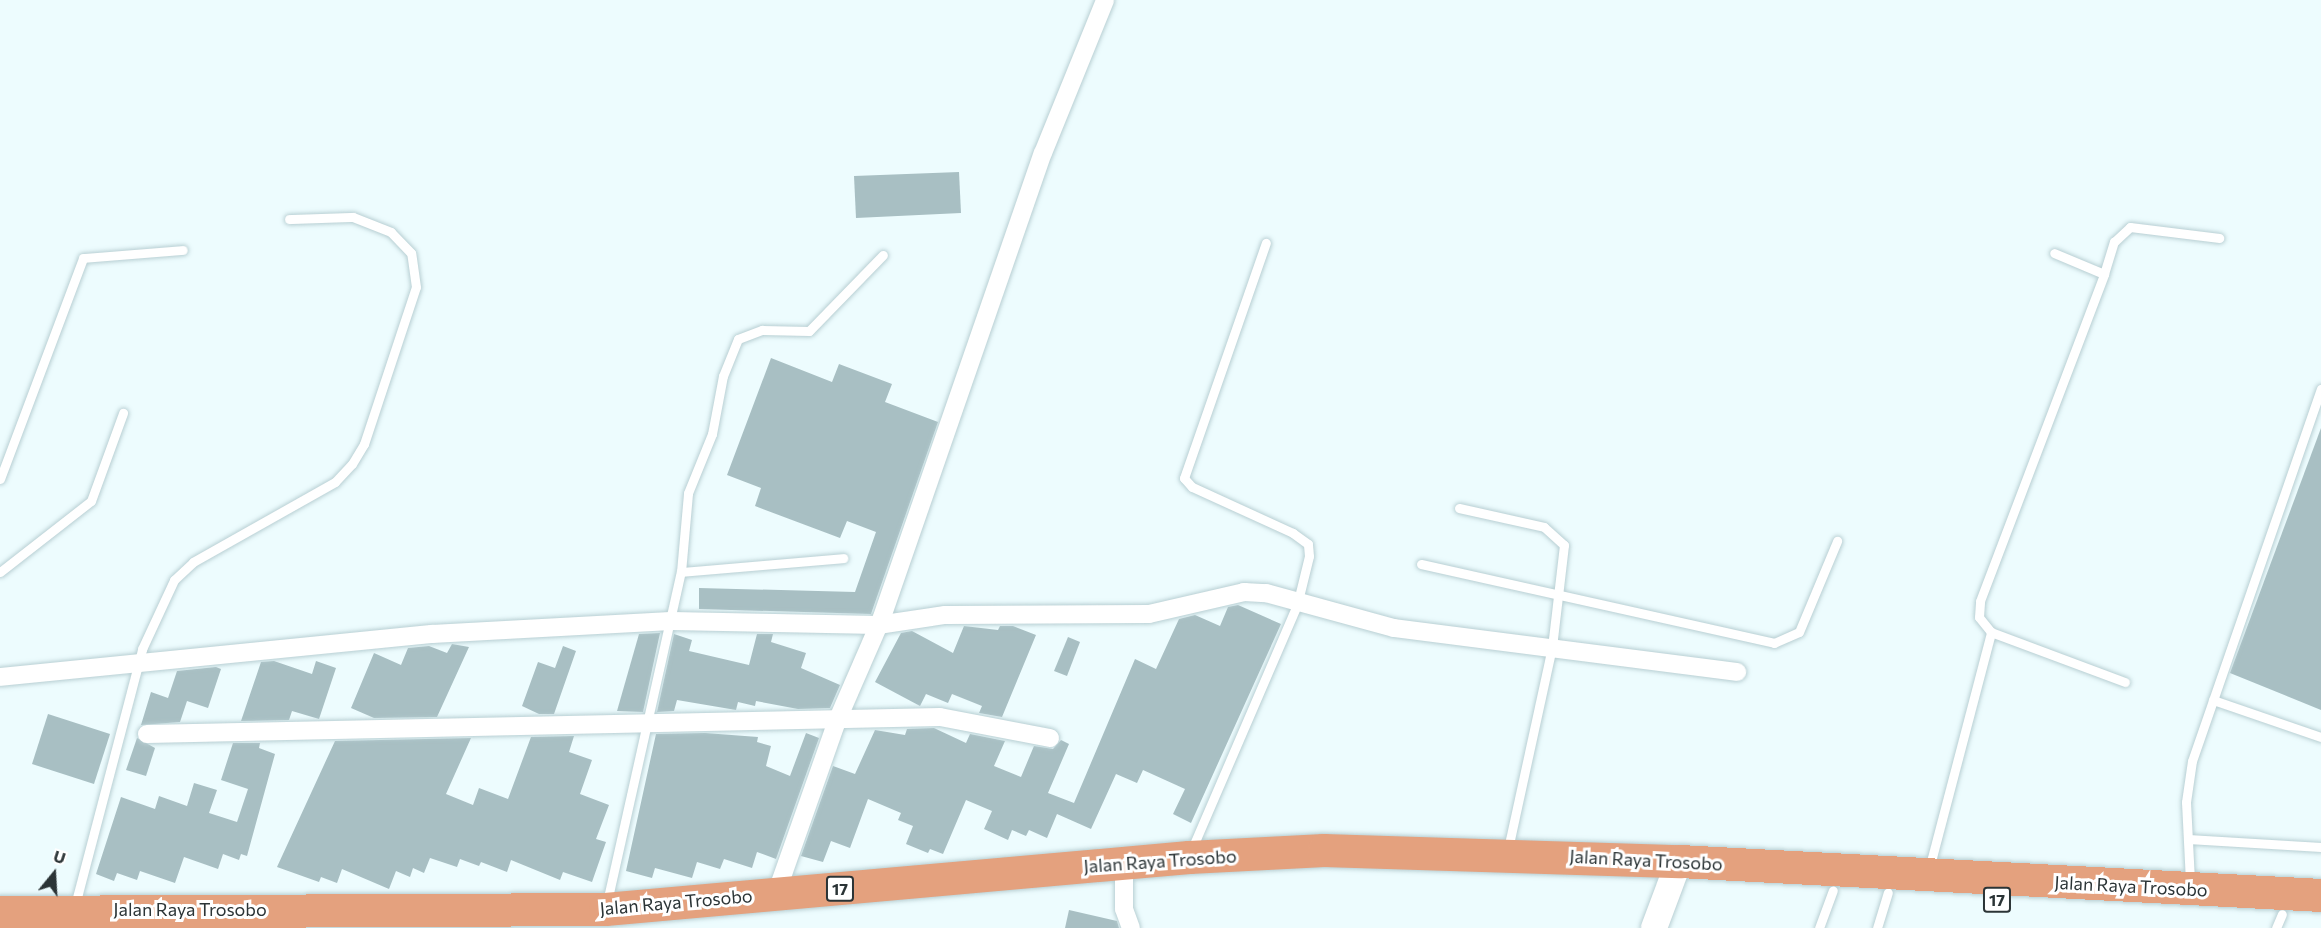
<!DOCTYPE html>
<style>
body{margin:0}
#map{position:relative;width:2321px;height:928px;overflow:hidden;background:#edfcfe;font-family:Commissioner,sans-serif}
div>[style]{position:absolute}
.building>*{inset:0;background:#a8bfc3}
.roads{filter:drop-shadow(0 0 2px #b8cfd3) drop-shadow(0 0 2px #b8cfd3)}
.lane>*{height:9px;margin:-4.5px;padding:0 4.5px;transform-origin:4.5px;border-radius:4.5px;background:#fff}
.street>*{height:18px;margin:-9px;padding:0 9px;transform-origin:9px;border-radius:9px;background:#fff}
.secondary>*{height:26px;margin:-13px;padding:0 13px;transform-origin:13px;border-radius:13px;background:#fff}
.highway>*{height:33px;margin:-16.5px;padding:0 16.5px;transform-origin:16.5px;border-radius:16.5px;background:#e4a17e}
span{translate:-50% -50%;white-space:nowrap;text-align:center;line-height:1.15;-webkit-text-stroke:6px #fff;paint-order:stroke}
.shield-label span{padding:2px 4px;background:#fff;border:2px solid;border-radius:4px;-webkit-text-stroke-width:0}
.shield-label{font-size:16px;color:#2b3436;font-weight:700}
.street-label{font-size:18px;color:#2b3436}
.north{position:absolute;left:24px;top:844px;width:60px;height:60px;-webkit-text-stroke:4px #fff;paint-order:stroke;rotate:18deg;font-size:16px;font-weight:700;line-height:24px;text-align:center;color:#2b3436}
.north::after{content:'';display:block;margin:auto;width:21px;height:27px;background:#2b3436;clip-path:polygon(50% 0,100% 100%,50% 72%,0 100%)}
</style>
<div id="map">
<div class="building">
<i style="clip-path:polygon(959px 172px,961px 213px,856px 218px,854px 176px)"></i>
<i style="clip-path:polygon(771px 358px,832px 382px,839px 364px,892px 384px,885px 402px,938px 422px,871px 614px,699px 609px,699px 588px,855px 592px,876px 532px,847px 521px,840px 538px,755px 506px,761px 488px,727px 475px)"></i>
<i style="clip-path:polygon(2321px 428px,2321px 710px,2230px 673px)"></i>
<i style="clip-path:polygon(1238px 605px,1281px 624px,1191px 823px,1173px 814px,1185px 789px,1143px 770px,1137px 783px,1116px 774px,1091px 829px,1057px 814px,1047px 838px,1029px 830px,1026px 836px,1012px 830px,1008px 840px,984px 829px,992px 811px,966px 800px,943px 854px,930px 849px,928px 853px,906px 844px,913px 826px,898px 820px,901px 813px,868px 799px,850px 848px,831px 841px,823px 862px,801px 856px,833px 766px,855px 774px,875px 730px,905px 735px,907px 729px,934px 728px,966px 743px,970px 734px,1005px 741px,994px 766px,1021px 777px,1034px 746px,1053px 749px,1061px 740px,1069px 744px,1048px 793px,1074px 803px,1135px 659px,1156px 669px,1179px 619px,1195px 615px,1220px 626px,1228px 607px)"></i>
<i style="clip-path:polygon(964px 626px,998px 630px,1000px 626px,1013px 626px,1036px 635px,1002px 717px,979px 713px,982px 706px,952px 694px,948px 703px,926px 694px,920px 706px,875px 682px,901px 633px,912px 631px,953px 653px)"></i>
<i style="clip-path:polygon(660px 633px,643px 712px,617px 711px,639px 634px)"></i>
<i style="clip-path:polygon(674px 634px,692px 640px,689px 651px,749px 665px,757px 634px,773px 634px,771px 642px,806px 653px,801px 668px,840px 685px,830px 708px,798px 709px,756px 701px,755px 706px,738px 702px,736px 710px,677px 700px,674px 711px,657px 712px)"></i>
<i style="clip-path:polygon(1068px 637px,1080px 642px,1067px 676px,1054px 671px)"></i>
<i style="clip-path:polygon(452px 644px,469px 647px,437px 717px,374px 718px,351px 708px,374px 653px,401px 665px,408px 648px,429px 646px,447px 653px)"></i>
<i style="clip-path:polygon(563px 646px,576px 651px,554px 714px,539px 714px,522px 706px,538px 662px,555px 668px)"></i>
<i style="clip-path:polygon(274px 661px,312px 674px,316px 661px,336px 668px,319px 719px,292px 711px,289px 720px,241px 721px,261px 662px)"></i>
<i style="clip-path:polygon(216px 667px,221px 669px,208px 708px,187px 701px,180px 722px,141px 725px,151px 692px,168px 698px,177px 671px)"></i>
<i style="clip-path:polygon(48px 714px,110px 734px,94px 784px,32px 764px)"></i>
<i style="clip-path:polygon(705px 733px,758px 737px,757px 742px,771px 746px,766px 766px,790px 776px,806px 733px,819px 738px,776px 859px,757px 852px,752px 868px,724px 859px,720px 869px,697px 862px,692px 878px,655px 868px,652px 878px,626px 871px,656px 734px)"></i>
<i style="clip-path:polygon(574px 736px,569px 752px,592px 760px,580px 794px,609px 805px,596px 839px,606px 842px,592px 882px,563px 872px,560px 880px,511px 860px,507px 872px,481px 862px,479px 866px,460px 859px,457px 867px,430px 858px,424px 873px,413px 868px,410px 877px,396px 871px,389px 889px,342px 869px,337px 883px,321px 877px,319px 882px,277px 867px,335px 741px,471px 738px,446px 794px,473px 805px,479px 788px,508px 799px,531px 737px)"></i>
<i style="clip-path:polygon(137px 738px,155px 748px,146px 776px,126px 770px)"></i>
<i style="clip-path:polygon(233px 743px,260px 743px,259px 748px,275px 754px,247px 856px,241px 854px,239px 860px,223px 854px,218px 869px,184px 857px,175px 883px,140px 871px,137px 880px,117px 873px,114px 881px,96px 874px,121px 797px,155px 809px,159px 796px,187px 806px,194px 783px,217px 790px,209px 813px,237px 822px,248px 789px,221px 780px)"></i>
<i style="clip-path:polygon(1069px 910px,1117px 921px,1119px 928px,1065px 928px)"></i>
</div>
<div class="roads">
<div class="lane">
<i style="left:2104px;top:274px;width:34px;rotate:-73deg"></i>
<i style="left:2114px;top:242px;width:22px;rotate:-43deg"></i>
<i style="left:2130px;top:227px;width:90px;rotate:7deg"></i>
<i style="left:0;top:479px;width:236px;rotate:-69.4deg"></i>
<i style="left:83px;top:258px;width:100px;rotate:-4.6deg"></i>
<i style="left:1459px;top:508px;width:87px;rotate:12.6deg"></i>
<i style="left:1544px;top:527px;width:27px;rotate:42deg"></i>
<i style="left:1564px;top:545px;width:103px;rotate:96.7deg"></i>
<i style="left:1552px;top:647px;width:207px;rotate:102.3deg"></i>
<i style="left:1421px;top:564px;width:362px;rotate:12.6deg"></i>
<i style="left:1774px;top:643px;width:27px;rotate:-24deg"></i>
<i style="left:1799px;top:632px;width:99px;rotate:-67.3deg"></i>
<i style="left:0;top:572px;width:115px;rotate:-38deg"></i>
<i style="left:91px;top:501px;width:94px;rotate:-70deg"></i>
<i style="left:681px;top:572px;width:79px;rotate:-84.9deg"></i>
<i style="left:688px;top:493px;width:64px;rotate:-67.9deg"></i>
<i style="left:712px;top:434px;width:59px;rotate:-79.3deg"></i>
<i style="left:723px;top:376px;width:40px;rotate:-68deg"></i>
<i style="left:738px;top:339px;width:26px;rotate:-21deg"></i>
<i style="left:762px;top:330px;width:47px;rotate:1.2deg"></i>
<i style="left:809px;top:331px;width:106px;rotate:-45.8deg"></i>
<i style="left:1991px;top:632px;width:19px;rotate:-129deg"></i>
<i style="left:1979px;top:617px;width:16px;rotate:-86deg"></i>
<i style="left:1980px;top:601px;width:350px;rotate:-69.2deg"></i>
<i style="left:2104px;top:274px;width:54px;rotate:-157.2deg"></i>
<i style="left:2213px;top:700px;width:114px;rotate:18.9deg"></i>
<i style="left:2188px;top:839px;width:133px;rotate:3.4deg"></i>
<i style="left:1191px;top:851px;width:268px;rotate:-66.7deg"></i>
<i style="left:1297px;top:605px;width:50px;rotate:-76.2deg"></i>
<i style="left:1309px;top:556px;width:12px;rotate:-95deg"></i>
<i style="left:1308px;top:544px;width:19px;rotate:-144deg"></i>
<i style="left:1293px;top:533px;width:111px;rotate:-155.5deg"></i>
<i style="left:1192px;top:487px;width:12px;rotate:-132deg"></i>
<i style="left:1184px;top:478px;width:249px;rotate:-70.8deg"></i>
<i style="left:1929px;top:869px;width:245px;rotate:-75.3deg"></i>
<i style="left:1991px;top:632px;width:143px;rotate:20.5deg"></i>
<i style="left:2190px;top:881px;width:79px;rotate:-92.9deg"></i>
<i style="left:2186px;top:802px;width:41px;rotate:-81.7deg"></i>
<i style="left:2192px;top:761px;width:394px;rotate:-70.9deg"></i>
<i style="left:607px;top:902px;width:338px;rotate:-77.4deg"></i>
<i style="left:681px;top:572px;width:163px;rotate:-4.9deg"></i>
<i style="left:75px;top:905px;width:265px;rotate:-75.3deg"></i>
<i style="left:142px;top:649px;width:76px;rotate:-65.1deg"></i>
<i style="left:174px;top:580px;width:26px;rotate:-43deg"></i>
<i style="left:193px;top:562px;width:163px;rotate:-29.4deg"></i>
<i style="left:335px;top:482px;width:25px;rotate:-47deg"></i>
<i style="left:352px;top:464px;width:23px;rotate:-59deg"></i>
<i style="left:364px;top:444px;width:165px;rotate:-71.7deg"></i>
<i style="left:416px;top:287px;width:34px;rotate:-98deg"></i>
<i style="left:411px;top:253px;width:29px;rotate:-134deg"></i>
<i style="left:391px;top:232px;width:41px;rotate:-158.5deg"></i>
<i style="left:353px;top:217px;width:64px;rotate:178.2deg"></i>
<i style="left:1819px;top:928px;width:40px;rotate:-69.8deg"></i>
<i style="left:1877px;top:928px;width:37px;rotate:-73deg"></i>
<i style="left:2276px;top:928px;width:15px;rotate:-67deg"></i>
</div>
<div class="street">
<i style="left:0;top:677px;width:434px;rotate:-5.7deg"></i>
<i style="left:432px;top:634px;width:239px;rotate:-3.1deg"></i>
<i style="left:671px;top:621px;width:207px;rotate:1.1deg"></i>
<i style="left:878px;top:625px;width:68px;rotate:-8.5deg"></i>
<i style="left:945px;top:615px;width:204px;rotate:-0.3deg"></i>
<i style="left:1149px;top:614px;width:98px;rotate:-13deg"></i>
<i style="left:1244px;top:592px;width:22px;rotate:3deg"></i>
<i style="left:1266px;top:593px;width:133px;rotate:15.3deg"></i>
<i style="left:1394px;top:628px;width:346px;rotate:7.3deg"></i>
<i style="left:147px;top:734px;width:793px;rotate:-1.23deg"></i>
<i style="left:940px;top:717px;width:112px;rotate:10.8deg"></i>
<i style="left:1124px;top:878px;width:31px;rotate:90deg"></i>
<i style="left:1124px;top:909px;width:20px;rotate:70deg"></i>
<i style="left:776px;top:894px;width:183px;rotate:-70.6deg"></i>
<i style="left:837px;top:721px;width:110px;rotate:-66.5deg"></i>
<i style="left:881px;top:620px;width:494px;rotate:-70.9deg"></i>
<i style="left:1043px;top:153px;width:165px;rotate:-67.9deg"></i>
</div>
<div class="secondary">
<i style="left:1654px;top:928px;width:72px;rotate:-69.5deg"></i>
</div>
<div class="highway">
<i style="left:0;top:912px;width:605px;rotate:-0.28deg"></i>
<i style="left:605px;top:909px;width:586px;rotate:-5.09deg"></i>
<i style="left:1189px;top:857px;width:135px;rotate:-3deg"></i>
<i style="left:1324px;top:850px;width:355px;rotate:1.8deg"></i>
<i style="left:1679px;top:861px;width:643px;rotate:3.03deg"></i>
</div>
</div>
<div class="shield-label">
<span style="left:840px;top:889px">17</span>
<span style="left:1997px;top:900px">17</span>
</div>
<div class="street-label">
<span style="left:1646px;top:860px;rotate:3deg">Jalan Raya Trosobo</span>
<span style="left:1160px;top:861px;rotate:-4deg">Jalan Raya Trosobo</span>
<span style="left:2131px;top:886px;rotate:3deg">Jalan Raya Trosobo</span>
<span style="left:676px;top:902px;rotate:-5deg">Jalan Raya Trosobo</span>
<span style="left:190px;top:909px">Jalan Raya Trosobo</span>
</div>
<div class="north">U</div>
</div>
